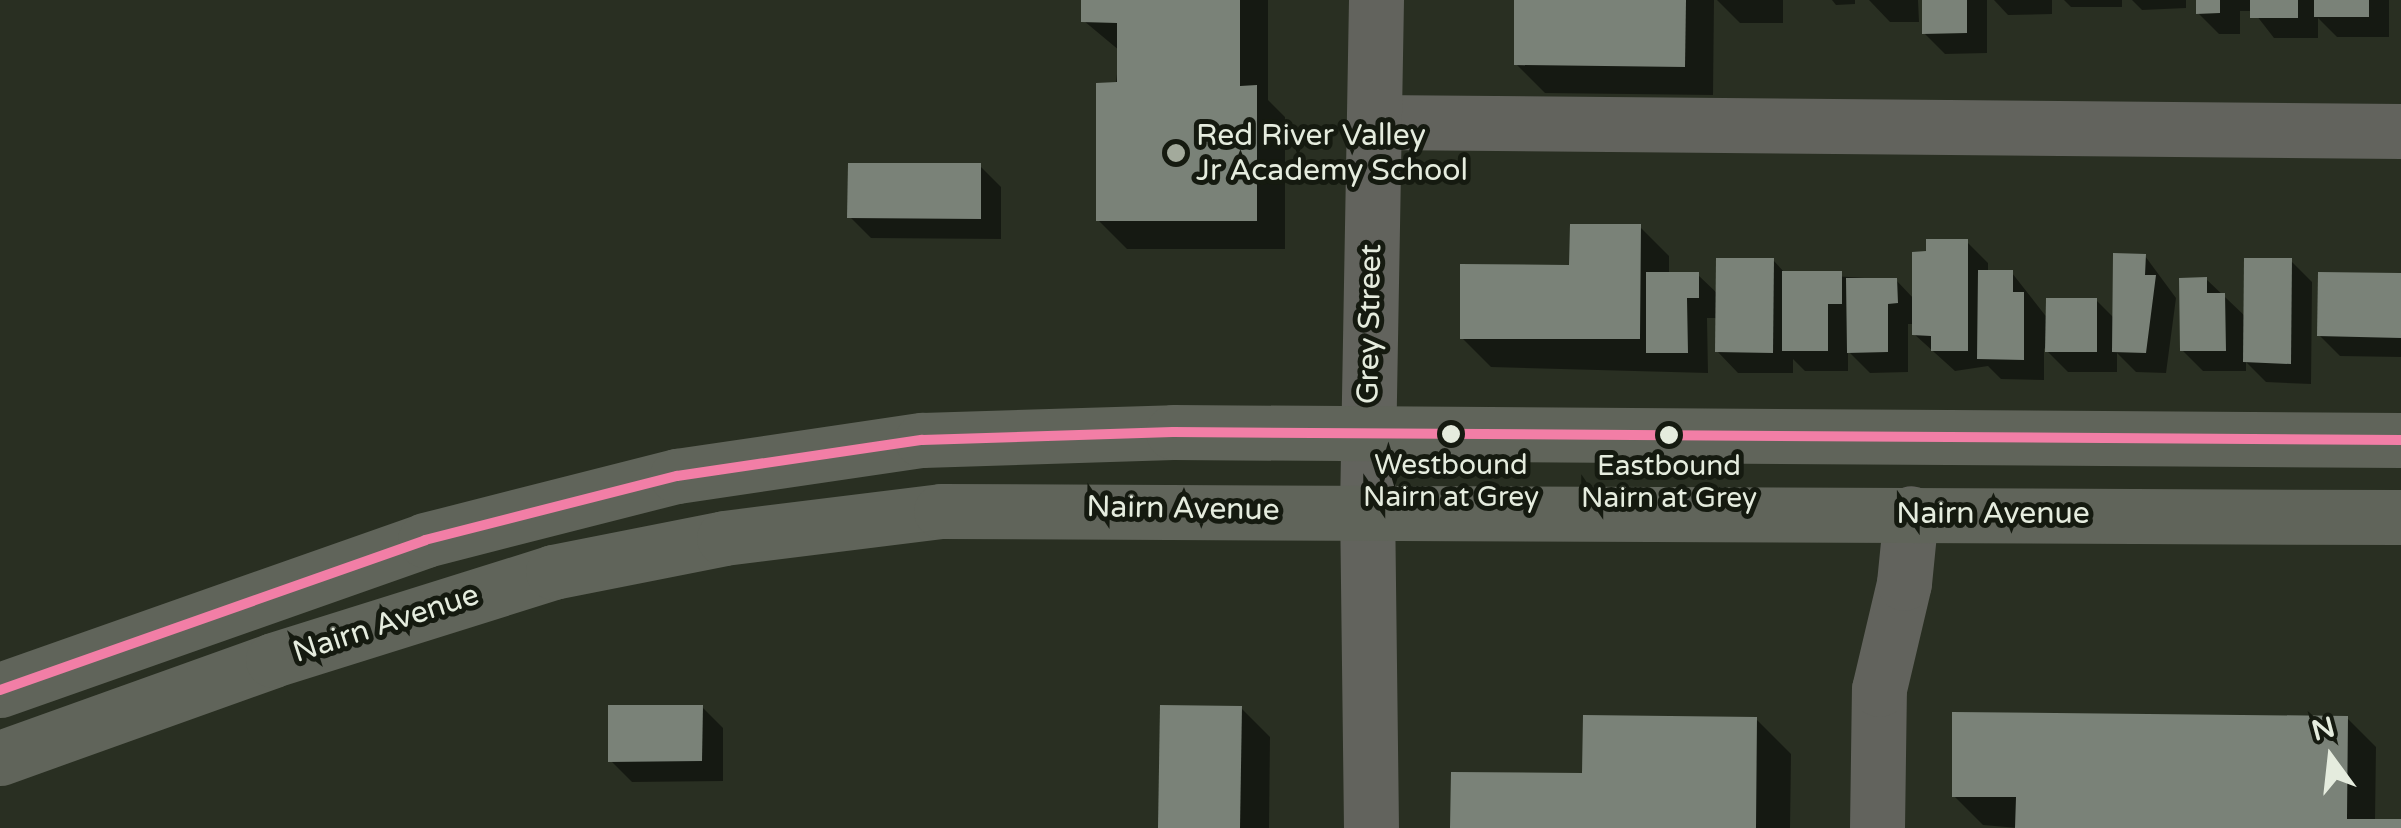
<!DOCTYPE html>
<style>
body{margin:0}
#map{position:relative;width:2401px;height:828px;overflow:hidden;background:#292f22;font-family:"Varela Round",sans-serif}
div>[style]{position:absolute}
.shadow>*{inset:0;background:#0007}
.building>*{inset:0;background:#7a8278}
.minor>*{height:55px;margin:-27.5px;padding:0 27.5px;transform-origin:27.5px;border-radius:27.5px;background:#62635d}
.major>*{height:55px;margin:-27.5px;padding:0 27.5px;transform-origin:27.5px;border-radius:27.5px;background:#60645a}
.bus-1>*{height:10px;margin:-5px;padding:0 5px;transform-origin:5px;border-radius:5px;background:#f27ea6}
.dots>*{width:28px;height:28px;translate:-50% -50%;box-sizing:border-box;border:5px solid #151a10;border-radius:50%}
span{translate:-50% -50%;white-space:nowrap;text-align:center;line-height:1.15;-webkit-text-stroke:10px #151a10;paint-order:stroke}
.bus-label{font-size:28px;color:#e5ecde}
.poi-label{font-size:30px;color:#e5ecde}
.left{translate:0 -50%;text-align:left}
.street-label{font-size:30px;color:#e5ecde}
.north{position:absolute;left:2281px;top:708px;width:100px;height:100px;-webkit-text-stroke:8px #151a10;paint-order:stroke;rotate:345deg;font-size:28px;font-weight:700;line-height:40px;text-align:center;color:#e5ecde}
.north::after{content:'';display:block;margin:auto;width:35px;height:45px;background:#e5ecde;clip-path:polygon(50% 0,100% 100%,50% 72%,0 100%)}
</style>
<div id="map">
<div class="shadow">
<i style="clip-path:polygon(1084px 0,1268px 0,1268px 100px,1285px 117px,1285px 249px,1127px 249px,1098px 220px,1120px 51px,1084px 21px)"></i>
<i style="clip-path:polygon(1517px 0,1714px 0,1713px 95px,1545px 93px,1516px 64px)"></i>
<i style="clip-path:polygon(1717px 0,1783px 0,1783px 23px,1740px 23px)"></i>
<i style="clip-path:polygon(1832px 0,1855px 0,1855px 4px,1836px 5px)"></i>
<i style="clip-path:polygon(1918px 0,1919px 22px,1890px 22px,1869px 0)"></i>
<i style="clip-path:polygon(1924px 0,1987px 0,1987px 53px,1945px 54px,1924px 33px)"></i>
<i style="clip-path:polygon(1994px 0,2052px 0,2052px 14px,2008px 15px)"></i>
<i style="clip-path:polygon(2064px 0,2122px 0,2122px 7px,2071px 7px)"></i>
<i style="clip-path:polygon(2132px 0,2186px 0,2186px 8px,2142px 10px)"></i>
<i style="clip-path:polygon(2196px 0,2389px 0,2389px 37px,2337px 37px,2318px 18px,2318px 38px,2274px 38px,2253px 11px,2240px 11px,2240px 34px,2219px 34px,2198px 13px)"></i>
<i style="clip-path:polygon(980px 166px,1001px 187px,1001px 239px,871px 238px,850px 217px)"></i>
<i style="clip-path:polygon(1640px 227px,1669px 256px,1669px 275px,1698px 275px,1718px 294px,1773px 260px,1785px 273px,1896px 280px,1914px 299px,1967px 242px,1988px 263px,1988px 273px,2012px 273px,2048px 319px,2096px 300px,2115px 319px,2145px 256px,2176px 298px,2166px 373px,2136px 372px,2117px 353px,2117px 372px,2068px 372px,2044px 348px,2044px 380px,2001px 379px,1988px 366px,1955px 371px,1914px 334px,1914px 324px,1908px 324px,1908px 372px,1870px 373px,1848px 351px,1848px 371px,1805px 371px,1793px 359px,1793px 373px,1738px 373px,1717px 351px,1717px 318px,1707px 318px,1708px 373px,1491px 367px,1462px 338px)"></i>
<i style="clip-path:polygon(2291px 261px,2312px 282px,2311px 384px,2266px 382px,2246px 362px,2246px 371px,2203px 371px,2182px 350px,2206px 279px,2246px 317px)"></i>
<i style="clip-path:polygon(2401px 276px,2401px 357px,2340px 356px,2319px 335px)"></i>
<i style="clip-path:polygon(702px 707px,723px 728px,723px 781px,632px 782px,610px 760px)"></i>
<i style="clip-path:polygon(1241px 708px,1270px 737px,1269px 828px,1161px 828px)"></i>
<i style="clip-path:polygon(2347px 718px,2376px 747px,2375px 821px,2401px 822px,2401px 828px,2018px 828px,1983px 825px,1954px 796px)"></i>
<i style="clip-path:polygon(1756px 719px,1791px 754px,1790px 828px,1453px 828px,1584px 775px)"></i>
</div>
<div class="building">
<i style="clip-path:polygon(1081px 0,1240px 0,1240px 86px,1257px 85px,1257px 221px,1096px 221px,1096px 83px,1117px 82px,1117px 23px,1081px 22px)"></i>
<i style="clip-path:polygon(1514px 0,1686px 0,1685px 67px,1514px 65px)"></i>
<i style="clip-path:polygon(1922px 0,1967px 0,1967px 33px,1922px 34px)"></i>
<i style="clip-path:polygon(2196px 0,2220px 0,2220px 13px,2196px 14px)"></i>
<i style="clip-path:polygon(2250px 0,2298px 0,2298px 18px,2250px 18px)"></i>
<i style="clip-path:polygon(2314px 0,2369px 0,2369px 17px,2314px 17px)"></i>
<i style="clip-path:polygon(848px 163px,981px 163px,981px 219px,847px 218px)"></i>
<i style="clip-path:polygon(1570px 224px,1641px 224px,1640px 339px,1460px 339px,1460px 264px,1569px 265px)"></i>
<i style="clip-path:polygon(1926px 239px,1968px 239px,1968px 351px,1931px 351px,1931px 336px,1912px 335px,1912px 252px,1926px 251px)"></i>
<i style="clip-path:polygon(2113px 253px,2146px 254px,2145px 275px,2156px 275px,2146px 353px,2112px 352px)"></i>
<i style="clip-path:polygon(1716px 258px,1774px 258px,1773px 353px,1715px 352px)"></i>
<i style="clip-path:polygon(2244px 258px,2292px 258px,2291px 364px,2243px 362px)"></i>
<i style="clip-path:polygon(1978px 270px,2013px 270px,2013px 292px,2024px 292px,2024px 360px,1977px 359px)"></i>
<i style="clip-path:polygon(1782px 271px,1842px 271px,1842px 304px,1828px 304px,1828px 351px,1782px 351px)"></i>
<i style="clip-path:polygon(1646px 272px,1699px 272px,1699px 298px,1687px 298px,1688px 353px,1646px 353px)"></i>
<i style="clip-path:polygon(2318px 272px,2401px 273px,2401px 338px,2317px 336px)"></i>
<i style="clip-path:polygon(2207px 277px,2207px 293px,2225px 293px,2226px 351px,2180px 351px,2179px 278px)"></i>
<i style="clip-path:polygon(1846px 278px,1897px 278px,1898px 303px,1888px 304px,1888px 352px,1847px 353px)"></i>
<i style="clip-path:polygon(2046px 298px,2097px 298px,2097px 352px,2045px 352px)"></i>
<i style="clip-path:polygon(608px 705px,703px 705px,702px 761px,608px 762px)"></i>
<i style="clip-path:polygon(1160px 705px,1242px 706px,1240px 828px,1158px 828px)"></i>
<i style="clip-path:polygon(1952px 712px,2348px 716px,2347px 819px,2401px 819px,2401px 828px,2015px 828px,2016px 797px,1952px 797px)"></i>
<i style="clip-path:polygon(1583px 715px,1757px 717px,1756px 828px,1450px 828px,1451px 772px,1582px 773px)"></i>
</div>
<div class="minor">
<i style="left:1375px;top:122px;width:1026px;rotate:0.5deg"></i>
<i style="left:1371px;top:828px;width:318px;rotate:-90.7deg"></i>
<i style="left:1367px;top:510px;width:510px;rotate:-88.99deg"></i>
<i style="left:1877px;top:828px;width:139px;rotate:-89.2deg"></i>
<i style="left:1879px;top:689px;width:109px;rotate:-76.7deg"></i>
<i style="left:1904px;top:583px;width:70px;rotate:-84.3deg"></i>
</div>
<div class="major">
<i style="left:0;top:690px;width:451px;rotate:-19.4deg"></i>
<i style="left:425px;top:540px;width:260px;rotate:-14.3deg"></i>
<i style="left:677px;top:476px;width:248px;rotate:-8.4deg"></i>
<i style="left:922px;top:440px;width:251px;rotate:-1.8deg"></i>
<i style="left:1173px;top:432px;width:1228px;rotate:0.37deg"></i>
<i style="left:0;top:758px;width:290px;rotate:-19.7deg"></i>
<i style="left:273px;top:660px;width:294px;rotate:-17.4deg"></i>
<i style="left:553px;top:572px;width:174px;rotate:-11.2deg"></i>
<i style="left:724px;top:538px;width:219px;rotate:-7.1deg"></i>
<i style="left:941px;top:511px;width:1460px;rotate:0.24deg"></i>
</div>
<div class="bus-1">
<i style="left:0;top:690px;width:451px;rotate:-19.4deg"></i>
<i style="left:425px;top:540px;width:260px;rotate:-14.3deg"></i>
<i style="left:677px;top:476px;width:248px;rotate:-8.4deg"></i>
<i style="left:922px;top:440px;width:251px;rotate:-1.8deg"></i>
<i style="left:1173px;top:432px;width:1228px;rotate:0.37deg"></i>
</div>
<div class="dots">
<i style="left:1176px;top:153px;background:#a3aa9c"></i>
<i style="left:1451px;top:434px;background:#e5ecde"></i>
<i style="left:1669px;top:435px;background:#e5ecde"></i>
</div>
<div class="bus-label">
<span style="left:1451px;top:481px">Westbound<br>Nairn at Grey</span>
<span style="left:1669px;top:482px">Eastbound<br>Nairn at Grey</span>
</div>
<div class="poi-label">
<span class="left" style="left:1196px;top:153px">Red River Valley<br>Jr Academy School</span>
</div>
<div class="street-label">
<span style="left:1370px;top:324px;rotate:-89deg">Grey Street</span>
<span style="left:1183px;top:509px;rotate:1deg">Nairn Avenue</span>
<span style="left:1993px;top:514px">Nairn Avenue</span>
<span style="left:386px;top:624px;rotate:-18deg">Nairn Avenue</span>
</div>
<div class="north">N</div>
</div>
